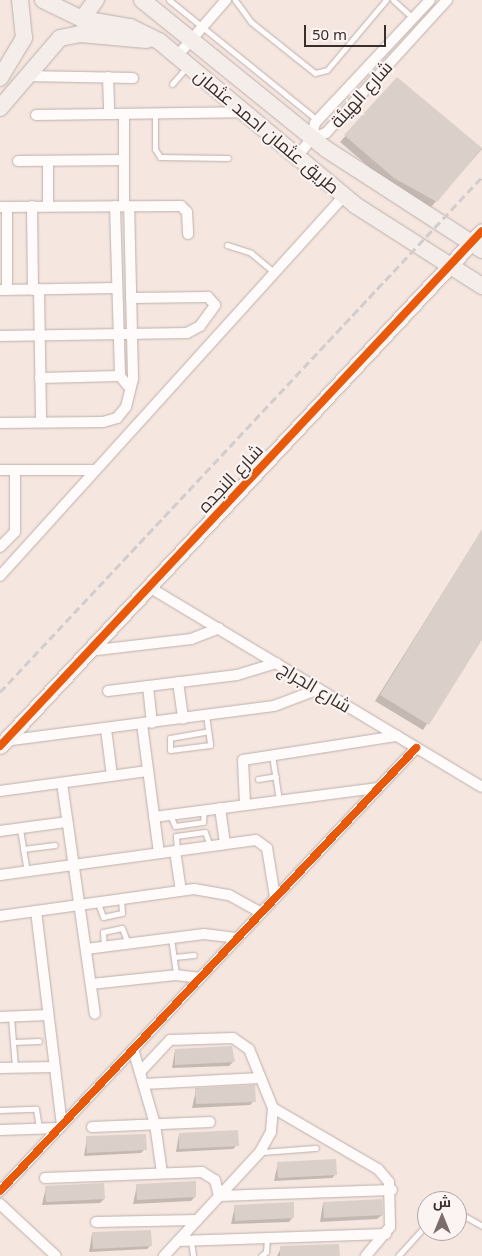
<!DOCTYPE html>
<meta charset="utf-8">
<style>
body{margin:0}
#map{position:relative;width:482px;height:1256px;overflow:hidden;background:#f6e6e0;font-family:"Noto Sans",Cairo,sans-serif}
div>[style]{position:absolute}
.shadow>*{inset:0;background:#0003}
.building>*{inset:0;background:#dbcfca}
.roads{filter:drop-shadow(0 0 1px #bcb0ac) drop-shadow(0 0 1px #bcb0ac)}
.lane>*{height:5px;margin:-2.5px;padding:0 2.5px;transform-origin:2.5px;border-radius:2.5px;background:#fefbfa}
.street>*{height:10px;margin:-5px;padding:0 5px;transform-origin:5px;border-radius:5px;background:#fefbfa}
.secondary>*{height:15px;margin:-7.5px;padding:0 7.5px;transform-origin:7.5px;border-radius:7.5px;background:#f9f4f2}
.primary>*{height:16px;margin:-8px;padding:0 8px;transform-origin:8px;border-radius:8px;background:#f4ede9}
.rail>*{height:3px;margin-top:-1.5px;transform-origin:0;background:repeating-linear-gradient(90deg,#d2cdcc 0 8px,transparent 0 12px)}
.cycleway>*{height:8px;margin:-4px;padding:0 4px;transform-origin:4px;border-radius:4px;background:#e8590c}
span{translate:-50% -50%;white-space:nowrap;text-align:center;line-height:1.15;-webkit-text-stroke:4px #fbf4f2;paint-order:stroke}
.street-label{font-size:18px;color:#392e2a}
.north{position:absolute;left:417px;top:1191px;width:50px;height:50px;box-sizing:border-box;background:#fbf4f2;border:1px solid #ada5a2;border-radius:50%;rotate:0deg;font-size:14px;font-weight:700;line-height:20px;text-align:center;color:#392e2a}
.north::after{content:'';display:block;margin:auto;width:18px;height:22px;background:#7b6e6a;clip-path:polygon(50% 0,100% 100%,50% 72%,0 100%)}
.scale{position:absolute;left:304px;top:25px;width:82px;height:22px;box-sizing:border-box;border:2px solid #392e2a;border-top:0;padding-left:6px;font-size:15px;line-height:18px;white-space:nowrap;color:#392e2a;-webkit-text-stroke:4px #fbf4f2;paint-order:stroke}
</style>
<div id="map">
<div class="shadow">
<i style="clip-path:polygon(397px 78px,482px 149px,431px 207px,389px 184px,340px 142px)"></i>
<i style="clip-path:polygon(482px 530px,482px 637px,423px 730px,375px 701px)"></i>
<i style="clip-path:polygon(175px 1050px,233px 1062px,229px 1066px,172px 1068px)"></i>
<i style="clip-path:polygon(196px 1090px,254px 1101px,250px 1105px,192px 1108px)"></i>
<i style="clip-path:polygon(179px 1134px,237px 1145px,233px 1149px,176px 1152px)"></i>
<i style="clip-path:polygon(87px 1138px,145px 1149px,141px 1153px,84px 1156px)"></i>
<i style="clip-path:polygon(278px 1163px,336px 1174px,332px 1178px,274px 1181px)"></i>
<i style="clip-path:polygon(137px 1185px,195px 1197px,191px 1201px,133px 1204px)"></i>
<i style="clip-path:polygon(46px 1187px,104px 1199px,100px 1203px,42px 1205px)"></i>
<i style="clip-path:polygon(323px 1203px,382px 1215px,377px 1219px,320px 1222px)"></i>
<i style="clip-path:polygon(235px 1206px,293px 1217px,289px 1222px,231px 1224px)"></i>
<i style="clip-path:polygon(92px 1234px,151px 1245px,147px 1249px,89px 1252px)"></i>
<i style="clip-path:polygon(281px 1248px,339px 1256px,277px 1256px)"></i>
</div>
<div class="building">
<i style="clip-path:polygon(397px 77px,482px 148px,437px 202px,394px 178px,344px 135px)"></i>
<i style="clip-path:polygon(482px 529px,482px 640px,429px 725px,380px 695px)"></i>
<i style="clip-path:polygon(232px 1046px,235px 1062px,175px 1065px,175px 1049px)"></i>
<i style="clip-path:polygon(255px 1085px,256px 1102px,196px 1104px,195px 1088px)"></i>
<i style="clip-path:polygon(238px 1130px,239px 1146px,179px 1149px,179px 1133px)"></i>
<i style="clip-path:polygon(146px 1134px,147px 1150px,87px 1153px,86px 1136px)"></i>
<i style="clip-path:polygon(336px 1159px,337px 1175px,278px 1178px,277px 1162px)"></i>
<i style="clip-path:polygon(196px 1181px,196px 1197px,137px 1200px,136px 1184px)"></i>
<i style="clip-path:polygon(104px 1183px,105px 1199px,46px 1202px,45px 1186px)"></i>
<i style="clip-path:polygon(382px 1199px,383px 1215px,324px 1218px,323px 1202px)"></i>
<i style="clip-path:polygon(294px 1202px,294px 1218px,235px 1221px,234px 1205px)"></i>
<i style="clip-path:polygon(151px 1230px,152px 1246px,93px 1249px,92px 1232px)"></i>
<i style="clip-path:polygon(339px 1244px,340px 1256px,280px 1256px,280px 1246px)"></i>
</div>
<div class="roads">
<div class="lane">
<i style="left:169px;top:0;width:191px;rotate:39deg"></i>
<i style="left:235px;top:0;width:27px;rotate:54deg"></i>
<i style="left:251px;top:22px;width:82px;rotate:38.6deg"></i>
<i style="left:315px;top:73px;width:12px;rotate:-14deg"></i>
<i style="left:327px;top:70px;width:92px;rotate:-49.9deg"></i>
<i style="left:393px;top:0;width:27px;rotate:42deg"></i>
<i style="left:172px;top:84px;width:23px;rotate:-49deg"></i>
<i style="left:155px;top:113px;width:36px;rotate:90deg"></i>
<i style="left:155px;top:149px;width:9px;rotate:58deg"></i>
<i style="left:160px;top:157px;width:68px;rotate:0.8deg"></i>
<i style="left:227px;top:245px;width:25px;rotate:18deg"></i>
<i style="left:251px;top:253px;width:30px;rotate:40deg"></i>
<i style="left:206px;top:715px;width:28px;rotate:82deg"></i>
<i style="left:210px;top:743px;width:2px;rotate:90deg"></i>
<i style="left:210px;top:745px;width:40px;rotate:172.9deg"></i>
<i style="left:170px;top:750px;width:12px;rotate:-90deg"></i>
<i style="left:170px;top:738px;width:39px;rotate:-10deg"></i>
<i style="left:272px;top:755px;width:46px;rotate:81.2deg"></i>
<i style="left:258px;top:779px;width:18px;rotate:-9deg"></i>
<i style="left:170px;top:815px;width:12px;rotate:66deg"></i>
<i style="left:175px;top:826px;width:28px;rotate:-8deg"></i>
<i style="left:203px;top:822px;width:11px;rotate:-85deg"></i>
<i style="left:20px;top:829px;width:44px;rotate:80.8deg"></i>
<i style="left:23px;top:849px;width:32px;rotate:-7deg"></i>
<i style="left:177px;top:851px;width:15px;rotate:-94deg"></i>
<i style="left:176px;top:836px;width:29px;rotate:-8deg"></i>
<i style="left:205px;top:832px;width:15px;rotate:70deg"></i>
<i style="left:98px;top:903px;width:15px;rotate:70deg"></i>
<i style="left:103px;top:917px;width:19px;rotate:-12deg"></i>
<i style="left:122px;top:913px;width:14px;rotate:-94deg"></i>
<i style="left:171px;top:938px;width:37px;rotate:82deg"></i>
<i style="left:104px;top:947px;width:15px;rotate:-94deg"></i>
<i style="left:103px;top:932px;width:19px;rotate:-12deg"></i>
<i style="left:122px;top:928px;width:17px;rotate:69deg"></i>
<i style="left:174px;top:957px;width:20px;rotate:-6deg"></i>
<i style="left:11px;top:1017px;width:51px;rotate:85.5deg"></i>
<i style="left:13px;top:1042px;width:26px;rotate:-2deg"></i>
<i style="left:0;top:1110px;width:36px;rotate:-2deg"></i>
<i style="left:36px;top:1109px;width:19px;rotate:81deg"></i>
<i style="left:261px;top:1152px;width:55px;rotate:-4.2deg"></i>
<i style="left:457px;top:1212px;width:29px;rotate:29deg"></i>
<i style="left:191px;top:1241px;width:15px;rotate:82deg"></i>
<i style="left:261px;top:1256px;width:6px;rotate:-39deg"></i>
<i style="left:266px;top:1252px;width:14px;rotate:-86deg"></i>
<i style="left:398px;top:1256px;width:43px;rotate:-47.8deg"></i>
</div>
<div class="street">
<i style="left:178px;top:55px;width:73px;rotate:-48.9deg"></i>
<i style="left:25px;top:76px;width:108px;rotate:1.1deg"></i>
<i style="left:108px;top:77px;width:37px;rotate:88deg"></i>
<i style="left:36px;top:115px;width:205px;rotate:-0.8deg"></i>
<i style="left:312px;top:138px;width:15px;rotate:-79deg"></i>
<i style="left:315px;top:123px;width:168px;rotate:-46.9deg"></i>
<i style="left:297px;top:157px;width:24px;rotate:-52deg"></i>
<i style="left:312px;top:138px;width:15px;rotate:-20deg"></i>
<i style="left:326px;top:133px;width:180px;rotate:-47.7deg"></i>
<i style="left:18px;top:161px;width:106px;rotate:-0.5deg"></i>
<i style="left:48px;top:161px;width:45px;rotate:90deg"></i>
<i style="left:32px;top:206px;width:84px;rotate:89.3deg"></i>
<i style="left:115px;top:206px;width:170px;rotate:88.3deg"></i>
<i style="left:120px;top:376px;width:13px;rotate:51deg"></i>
<i style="left:124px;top:206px;width:92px;rotate:-90deg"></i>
<i style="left:0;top:207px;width:181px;rotate:-0.3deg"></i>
<i style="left:181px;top:206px;width:8px;rotate:45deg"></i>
<i style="left:187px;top:212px;width:22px;rotate:87deg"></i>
<i style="left:7px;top:207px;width:83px;rotate:90deg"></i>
<i style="left:39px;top:289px;width:133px;rotate:89.1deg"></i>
<i style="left:0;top:290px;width:117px;rotate:-1deg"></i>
<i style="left:0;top:336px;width:187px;rotate:-0.9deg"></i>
<i style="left:187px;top:333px;width:15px;rotate:-28deg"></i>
<i style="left:200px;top:326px;width:26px;rotate:-54deg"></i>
<i style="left:215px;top:305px;width:11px;rotate:-131deg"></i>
<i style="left:208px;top:297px;width:77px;rotate:179.3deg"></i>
<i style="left:40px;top:378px;width:80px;rotate:-1.4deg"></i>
<i style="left:0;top:423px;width:103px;rotate:-0.6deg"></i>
<i style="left:103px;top:422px;width:15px;rotate:-16deg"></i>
<i style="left:117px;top:418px;width:14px;rotate:-51deg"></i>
<i style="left:126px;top:407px;width:30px;rotate:-76deg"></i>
<i style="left:133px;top:378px;width:172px;rotate:-91.3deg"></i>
<i style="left:0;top:470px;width:95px"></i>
<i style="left:0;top:547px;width:21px;rotate:-45deg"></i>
<i style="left:15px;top:532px;width:62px;rotate:-90deg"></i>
<i style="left:0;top:576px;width:513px;rotate:-47.85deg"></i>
<i style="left:149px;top:587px;width:388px;rotate:31deg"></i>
<i style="left:88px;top:651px;width:104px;rotate:-6.6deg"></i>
<i style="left:191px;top:639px;width:30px;rotate:-21deg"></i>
<i style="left:178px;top:682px;width:37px;rotate:82deg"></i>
<i style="left:148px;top:686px;width:37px;rotate:84deg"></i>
<i style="left:108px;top:691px;width:130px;rotate:-7.1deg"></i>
<i style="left:237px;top:675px;width:41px;rotate:-17.1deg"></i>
<i style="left:142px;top:724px;width:130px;rotate:82.5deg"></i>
<i style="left:106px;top:729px;width:47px;rotate:82.7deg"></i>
<i style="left:4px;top:741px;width:272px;rotate:-7.4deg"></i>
<i style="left:274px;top:706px;width:48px;rotate:-20.7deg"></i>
<i style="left:62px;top:783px;width:233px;rotate:81.9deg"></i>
<i style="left:0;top:791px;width:149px;rotate:-7.7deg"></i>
<i style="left:245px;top:804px;width:44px;rotate:-92.6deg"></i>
<i style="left:243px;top:760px;width:156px;rotate:-8.9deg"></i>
<i style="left:220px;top:808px;width:36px;rotate:82deg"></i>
<i style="left:154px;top:817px;width:226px;rotate:-7.4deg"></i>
<i style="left:0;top:831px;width:68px;rotate:-7.7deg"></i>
<i style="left:175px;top:851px;width:40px;rotate:81.5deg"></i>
<i style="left:0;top:875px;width:258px;rotate:-7.8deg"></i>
<i style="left:256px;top:840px;width:14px;rotate:36deg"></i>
<i style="left:267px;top:848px;width:50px;rotate:80.7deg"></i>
<i style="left:36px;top:911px;width:216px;rotate:83.1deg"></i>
<i style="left:0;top:916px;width:196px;rotate:-7.9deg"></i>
<i style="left:194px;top:889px;width:36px;rotate:10deg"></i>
<i style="left:229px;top:895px;width:37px;rotate:29deg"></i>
<i style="left:86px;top:949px;width:119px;rotate:-7.2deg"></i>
<i style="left:204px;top:934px;width:34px;rotate:7deg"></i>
<i style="left:91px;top:984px;width:85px;rotate:-6deg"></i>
<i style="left:176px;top:975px;width:24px;rotate:7deg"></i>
<i style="left:0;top:1017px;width:48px;rotate:-2.4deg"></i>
<i style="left:133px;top:1049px;width:78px;rotate:73.7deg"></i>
<i style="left:155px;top:1124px;width:49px;rotate:81.9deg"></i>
<i style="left:0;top:1068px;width:54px;rotate:-1.1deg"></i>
<i style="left:140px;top:1072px;width:44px;rotate:-46.8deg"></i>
<i style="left:170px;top:1040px;width:63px;rotate:-1.8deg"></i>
<i style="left:233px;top:1038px;width:19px;rotate:35deg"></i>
<i style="left:249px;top:1049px;width:64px;rotate:67.9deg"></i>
<i style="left:273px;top:1108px;width:24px;rotate:95deg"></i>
<i style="left:271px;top:1132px;width:23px;rotate:119deg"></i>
<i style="left:260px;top:1152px;width:142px;rotate:132.7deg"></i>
<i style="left:144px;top:1084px;width:116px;rotate:-3deg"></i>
<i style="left:273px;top:1108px;width:121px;rotate:30.2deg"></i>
<i style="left:378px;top:1169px;width:17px;rotate:50deg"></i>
<i style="left:389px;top:1182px;width:45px;rotate:88.7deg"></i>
<i style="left:390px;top:1227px;width:38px;rotate:130deg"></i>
<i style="left:92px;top:1127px;width:118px;rotate:-2.4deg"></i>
<i style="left:0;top:1130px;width:59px;rotate:-1.9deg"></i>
<i style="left:45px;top:1178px;width:157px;rotate:-2.2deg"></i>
<i style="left:202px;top:1172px;width:15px;rotate:32deg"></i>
<i style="left:215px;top:1180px;width:16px;rotate:76deg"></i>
<i style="left:219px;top:1196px;width:173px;rotate:-2deg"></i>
<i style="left:0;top:1191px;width:608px;rotate:-46.8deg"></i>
<i style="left:0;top:1204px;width:76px;rotate:42.9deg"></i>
<i style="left:96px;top:1222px;width:101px;rotate:-1.1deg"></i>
<i style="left:178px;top:1241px;width:208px;rotate:-1.9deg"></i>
</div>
<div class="secondary">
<i style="left:0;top:746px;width:705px;rotate:-46.9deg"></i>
</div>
<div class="primary">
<i style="left:43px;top:0;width:43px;rotate:26deg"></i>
<i style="left:82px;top:19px;width:49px;rotate:9.5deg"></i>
<i style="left:130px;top:27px;width:32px;rotate:26deg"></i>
<i style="left:159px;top:41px;width:256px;rotate:39.9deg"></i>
<i style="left:355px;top:205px;width:151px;rotate:32.5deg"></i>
<i style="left:142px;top:0;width:237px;rotate:39deg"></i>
<i style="left:326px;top:149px;width:186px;rotate:32.9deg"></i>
<i style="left:82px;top:19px;width:24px;rotate:-54deg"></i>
<i style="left:0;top:78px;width:47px;rotate:-59deg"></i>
<i style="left:24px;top:38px;width:38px;rotate:-96deg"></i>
<i style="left:0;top:108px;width:92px;rotate:-49.4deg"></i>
<i style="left:60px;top:38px;width:20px;rotate:-11deg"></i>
<i style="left:80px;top:34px;width:67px;rotate:5.1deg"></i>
</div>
</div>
<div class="rail">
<i style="left:0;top:692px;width:705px;rotate:-46.9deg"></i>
</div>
<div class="cycleway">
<i style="left:0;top:746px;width:705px;rotate:-46.9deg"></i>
<i style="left:0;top:1191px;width:608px;rotate:-46.8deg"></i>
</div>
<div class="street-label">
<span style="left:361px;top:94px;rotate:-48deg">شارع الهيئة</span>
<span style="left:267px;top:131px;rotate:40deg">طريق عثمان احمد عثمان</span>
<span style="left:230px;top:478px;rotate:-47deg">شارع النجده</span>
<span style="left:315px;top:687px;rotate:31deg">شارع الجراج</span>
</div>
<div class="north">ش</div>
<div class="scale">50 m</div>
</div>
